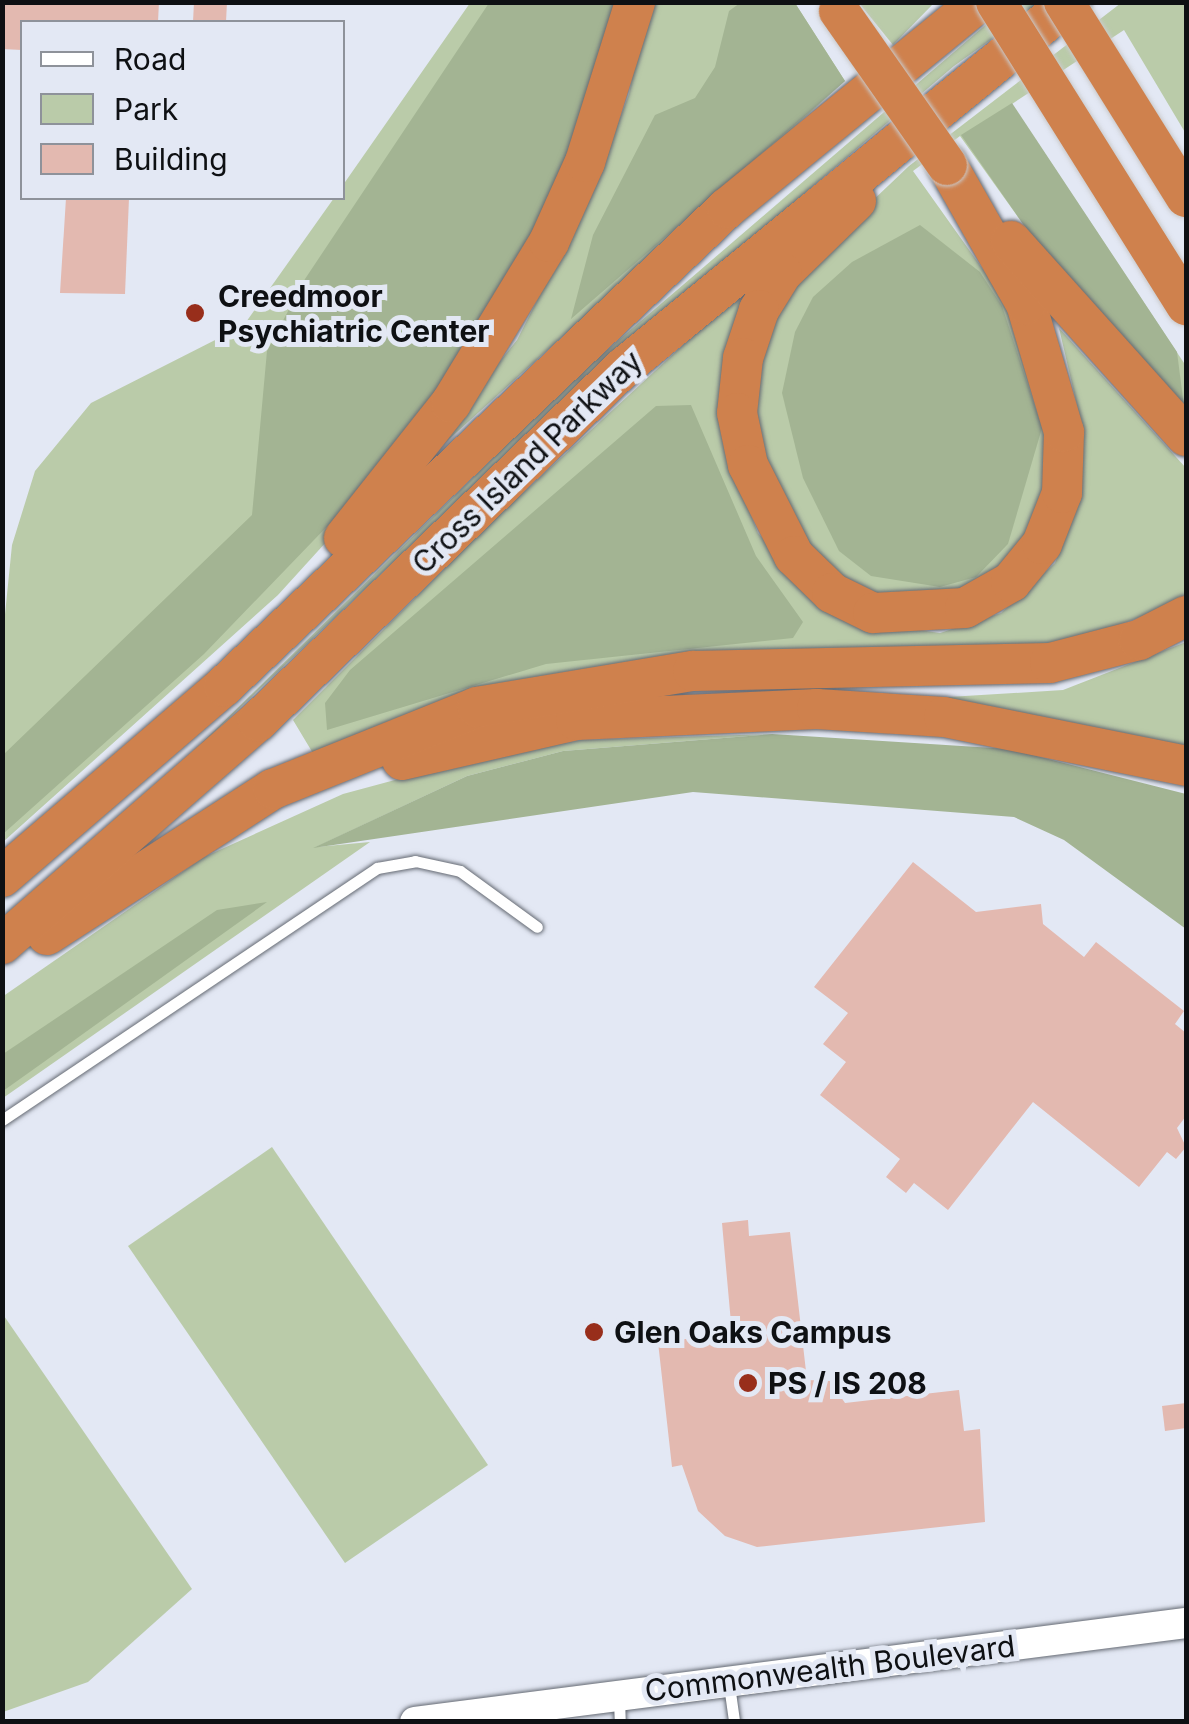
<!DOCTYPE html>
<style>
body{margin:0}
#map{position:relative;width:1189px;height:1724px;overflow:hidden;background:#e3e8f4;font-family:Inter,sans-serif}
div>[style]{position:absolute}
.green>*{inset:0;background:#bacba9}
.forest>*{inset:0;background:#a3b493}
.building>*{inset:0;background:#e3b9b0}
.roads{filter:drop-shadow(0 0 2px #656a73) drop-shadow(0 0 2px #656a73)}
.lane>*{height:11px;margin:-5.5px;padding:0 5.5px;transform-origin:5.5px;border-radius:5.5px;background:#fff}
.secondary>*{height:30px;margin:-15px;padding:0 15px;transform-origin:15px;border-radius:15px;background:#fff}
.highway>*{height:40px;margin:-20px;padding:0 20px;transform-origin:20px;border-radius:20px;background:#cf814d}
.bridges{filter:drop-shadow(0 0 2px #cacacb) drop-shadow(0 0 2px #cacacb)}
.highway-bridge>*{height:40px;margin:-20px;padding:0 20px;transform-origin:20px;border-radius:20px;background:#cf814d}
.dots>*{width:28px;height:28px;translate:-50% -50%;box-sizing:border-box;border:5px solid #e3e8f4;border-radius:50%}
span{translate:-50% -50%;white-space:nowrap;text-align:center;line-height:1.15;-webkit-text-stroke:10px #e3e8f4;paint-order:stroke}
.poi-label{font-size:30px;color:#0e1013;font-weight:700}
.left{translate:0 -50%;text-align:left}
.street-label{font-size:30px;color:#0e1013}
.frame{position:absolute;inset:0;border:5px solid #0e1013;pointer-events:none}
.legend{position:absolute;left:20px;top:20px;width:325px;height:180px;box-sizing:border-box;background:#e3e8f4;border:2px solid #8e929a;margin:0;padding:12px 18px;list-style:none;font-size:30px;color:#0e1013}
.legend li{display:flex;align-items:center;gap:20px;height:50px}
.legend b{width:50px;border:2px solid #8e929a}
</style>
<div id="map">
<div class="green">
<i style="clip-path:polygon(470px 3px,622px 3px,397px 464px,278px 595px,3px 842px,3px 634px,12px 545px,35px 471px,91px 403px,225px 335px,234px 339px,334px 198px,342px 198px,343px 185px)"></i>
<i style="clip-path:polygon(647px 3px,795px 3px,845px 81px,405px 479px,517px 340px,592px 192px,629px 94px)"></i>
<i style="clip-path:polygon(859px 3px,934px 3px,893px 45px)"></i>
<i style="clip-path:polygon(1011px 3px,1042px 3px,954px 66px,583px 382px,168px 776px,577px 376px)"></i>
<i style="clip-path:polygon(1121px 3px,1186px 3px,1186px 134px,1124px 30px,1012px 104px,1186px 366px,1186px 416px,1023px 224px,960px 136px,913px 171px,1019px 320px,1054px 479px,1021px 556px,960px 601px,881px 602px,823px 565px,774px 500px,752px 411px,764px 326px,808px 262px,909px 166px)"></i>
<i style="clip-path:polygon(773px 262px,734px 472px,758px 533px,810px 594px,871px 623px,940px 633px,1001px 613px,1055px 563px,1082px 493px,1079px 414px,1059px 328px,1186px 468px,1186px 600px,1065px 645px,749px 658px,314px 755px,293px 720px,485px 528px)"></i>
<i style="clip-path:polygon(1186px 642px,1186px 756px,867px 702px,1063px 690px)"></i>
<i style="clip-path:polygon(772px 734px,563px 751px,467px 776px,316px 847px,370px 842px,3px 1098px,2px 997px,204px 857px,343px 794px,469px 760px,581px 740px)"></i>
<i style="clip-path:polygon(272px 1147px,488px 1465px,345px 1563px,128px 1246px)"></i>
<i style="clip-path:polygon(2px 1313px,192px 1589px,88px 1682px,3px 1712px)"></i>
</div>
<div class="forest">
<i style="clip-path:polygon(489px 3px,622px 3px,595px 111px,488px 317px,393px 458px,204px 654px,3px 834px,3px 755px,252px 515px,267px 351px,305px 279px)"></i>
<i style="clip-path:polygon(740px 3px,795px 3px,845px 81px,571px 319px,593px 235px,655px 115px,695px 98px,715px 67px,729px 11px)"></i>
<i style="clip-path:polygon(1012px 103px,1177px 352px,1185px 414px,1023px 224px,961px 135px)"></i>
<i style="clip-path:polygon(920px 225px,980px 272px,1002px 306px,1042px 428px,1008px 544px,976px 577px,940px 587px,871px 576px,839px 551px,803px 478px,782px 393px,795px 332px,813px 297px,852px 262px)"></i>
<i style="clip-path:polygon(691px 405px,756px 556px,803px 622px,793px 638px,546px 664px,327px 730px,325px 703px,350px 670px,656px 406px)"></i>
<i style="clip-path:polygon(772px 734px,1009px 749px,1186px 794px,1186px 929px,1064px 840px,1014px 817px,693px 792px,313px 848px,467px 776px,563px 751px)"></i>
<i style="clip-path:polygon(267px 902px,41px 1064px,3px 1091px,3px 1054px,217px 910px)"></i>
</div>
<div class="building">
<i style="clip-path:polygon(2px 2px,159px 2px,158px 22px,22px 22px,22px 50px,2px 49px)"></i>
<i style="clip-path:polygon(194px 2px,227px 2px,226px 22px,193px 22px)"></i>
<i style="clip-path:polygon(66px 198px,129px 198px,125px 294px,60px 293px)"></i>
<i style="clip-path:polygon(913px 862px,976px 912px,1041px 904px,1043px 924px,1084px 957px,1096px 942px,1184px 1011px,1175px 1024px,1186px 1033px,1186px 1116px,1177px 1128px,1186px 1147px,1176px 1159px,1167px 1152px,1139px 1187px,1033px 1102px,948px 1210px,914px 1183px,906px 1193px,886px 1177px,900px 1159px,820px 1095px,846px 1062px,823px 1044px,848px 1013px,814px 987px)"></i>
<i style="clip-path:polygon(748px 1220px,749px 1236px,790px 1232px,807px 1380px,830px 1381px,845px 1403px,959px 1390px,964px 1431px,980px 1429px,985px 1522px,757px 1547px,725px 1536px,698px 1511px,682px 1465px,672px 1467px,658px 1342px,732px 1334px,722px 1223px)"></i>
<i style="clip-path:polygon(1186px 1403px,1186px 1428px,1165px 1431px,1162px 1406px)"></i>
</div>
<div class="roads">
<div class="lane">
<i style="left:2px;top:1120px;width:452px;rotate:-33.9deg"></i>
<i style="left:377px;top:868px;width:39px;rotate:-10deg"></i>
<i style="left:415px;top:861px;width:46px;rotate:12.5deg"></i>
<i style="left:460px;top:871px;width:95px;rotate:36deg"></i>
<i style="left:729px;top:1685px;width:37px;rotate:82deg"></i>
<i style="left:619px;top:1699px;width:23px;rotate:88deg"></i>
</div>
<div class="secondary">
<i style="left:415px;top:1722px;width:777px;rotate:-7.32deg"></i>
</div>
<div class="highway">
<i style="left:856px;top:201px;width:103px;rotate:135.8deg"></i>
<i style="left:782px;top:273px;width:44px;rotate:121.9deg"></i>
<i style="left:759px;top:310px;width:51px;rotate:108.4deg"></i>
<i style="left:743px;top:358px;width:55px;rotate:96.2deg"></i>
<i style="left:737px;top:413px;width:53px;rotate:78.1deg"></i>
<i style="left:748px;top:465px;width:102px;rotate:63.2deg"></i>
<i style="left:794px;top:556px;width:53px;rotate:44.2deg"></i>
<i style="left:832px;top:593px;width:46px;rotate:26deg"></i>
<i style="left:873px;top:613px;width:92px;rotate:-3.1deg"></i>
<i style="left:965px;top:608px;width:53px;rotate:-29.5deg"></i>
<i style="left:1011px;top:582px;width:49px;rotate:-50.8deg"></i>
<i style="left:1042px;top:544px;width:55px;rotate:-68.6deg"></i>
<i style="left:1062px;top:493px;width:61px;rotate:-88.1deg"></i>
<i style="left:1064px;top:432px;width:134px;rotate:-106.5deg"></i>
<i style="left:1026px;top:304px;width:160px;rotate:-119.6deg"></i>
<i style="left:1011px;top:241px;width:262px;rotate:48.1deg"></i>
<i style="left:344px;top:538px;width:172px;rotate:-51.6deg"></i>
<i style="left:451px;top:403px;width:188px;rotate:-58.7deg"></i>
<i style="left:549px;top:242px;width:88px;rotate:-65.8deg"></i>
<i style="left:585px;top:162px;width:168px;rotate:-72.6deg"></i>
<i style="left:402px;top:760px;width:179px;rotate:-12.9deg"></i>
<i style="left:576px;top:720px;width:241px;rotate:-2.6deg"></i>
<i style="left:817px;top:709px;width:127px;rotate:3.6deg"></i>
<i style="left:944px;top:717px;width:247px;rotate:11.4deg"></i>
<i style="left:2px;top:877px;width:293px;rotate:-40.7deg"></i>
<i style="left:224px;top:686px;width:694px;rotate:-43.54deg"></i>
<i style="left:727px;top:208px;width:325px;rotate:-39.3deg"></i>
<i style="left:47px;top:935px;width:269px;rotate:-32.9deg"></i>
<i style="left:273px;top:789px;width:220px;rotate:-21.9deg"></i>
<i style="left:477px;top:707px;width:219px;rotate:-9.5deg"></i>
<i style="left:693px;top:671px;width:357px;rotate:-1.3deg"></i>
<i style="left:1050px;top:663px;width:92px;rotate:-14.5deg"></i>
<i style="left:1139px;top:640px;width:53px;rotate:-27.1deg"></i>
<i style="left:2px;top:944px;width:340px;rotate:-41.1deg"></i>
<i style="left:258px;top:721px;width:508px;rotate:-44.04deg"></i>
<i style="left:623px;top:368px;width:578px;rotate:-39.31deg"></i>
</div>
</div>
<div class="bridges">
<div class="highway-bridge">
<i style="left:996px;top:2px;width:358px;rotate:57.9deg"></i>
<i style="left:1064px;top:2px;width:230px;rotate:58deg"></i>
<i style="left:839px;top:11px;width:188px;rotate:55deg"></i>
</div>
</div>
<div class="dots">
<i style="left:195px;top:313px;background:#982e1b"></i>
<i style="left:594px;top:1332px;background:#982e1b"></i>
<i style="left:748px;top:1383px;background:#982e1b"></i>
</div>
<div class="poi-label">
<span class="left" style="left:218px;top:313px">Creedmoor<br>Psychiatric Center</span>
<span class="left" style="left:614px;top:1332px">Glen Oaks Campus</span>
<span class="left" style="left:768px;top:1383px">PS / IS 208</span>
</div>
<div class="street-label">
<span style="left:527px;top:462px;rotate:-44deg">Cross Island Parkway</span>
<span style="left:830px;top:1668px;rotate:-7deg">Commonwealth Boulevard</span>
</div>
<div class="frame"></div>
<ul class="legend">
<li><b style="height:12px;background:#fff"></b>Road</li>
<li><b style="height:28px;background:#bacba9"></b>Park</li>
<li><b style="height:28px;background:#e3b9b0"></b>Building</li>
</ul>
</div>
